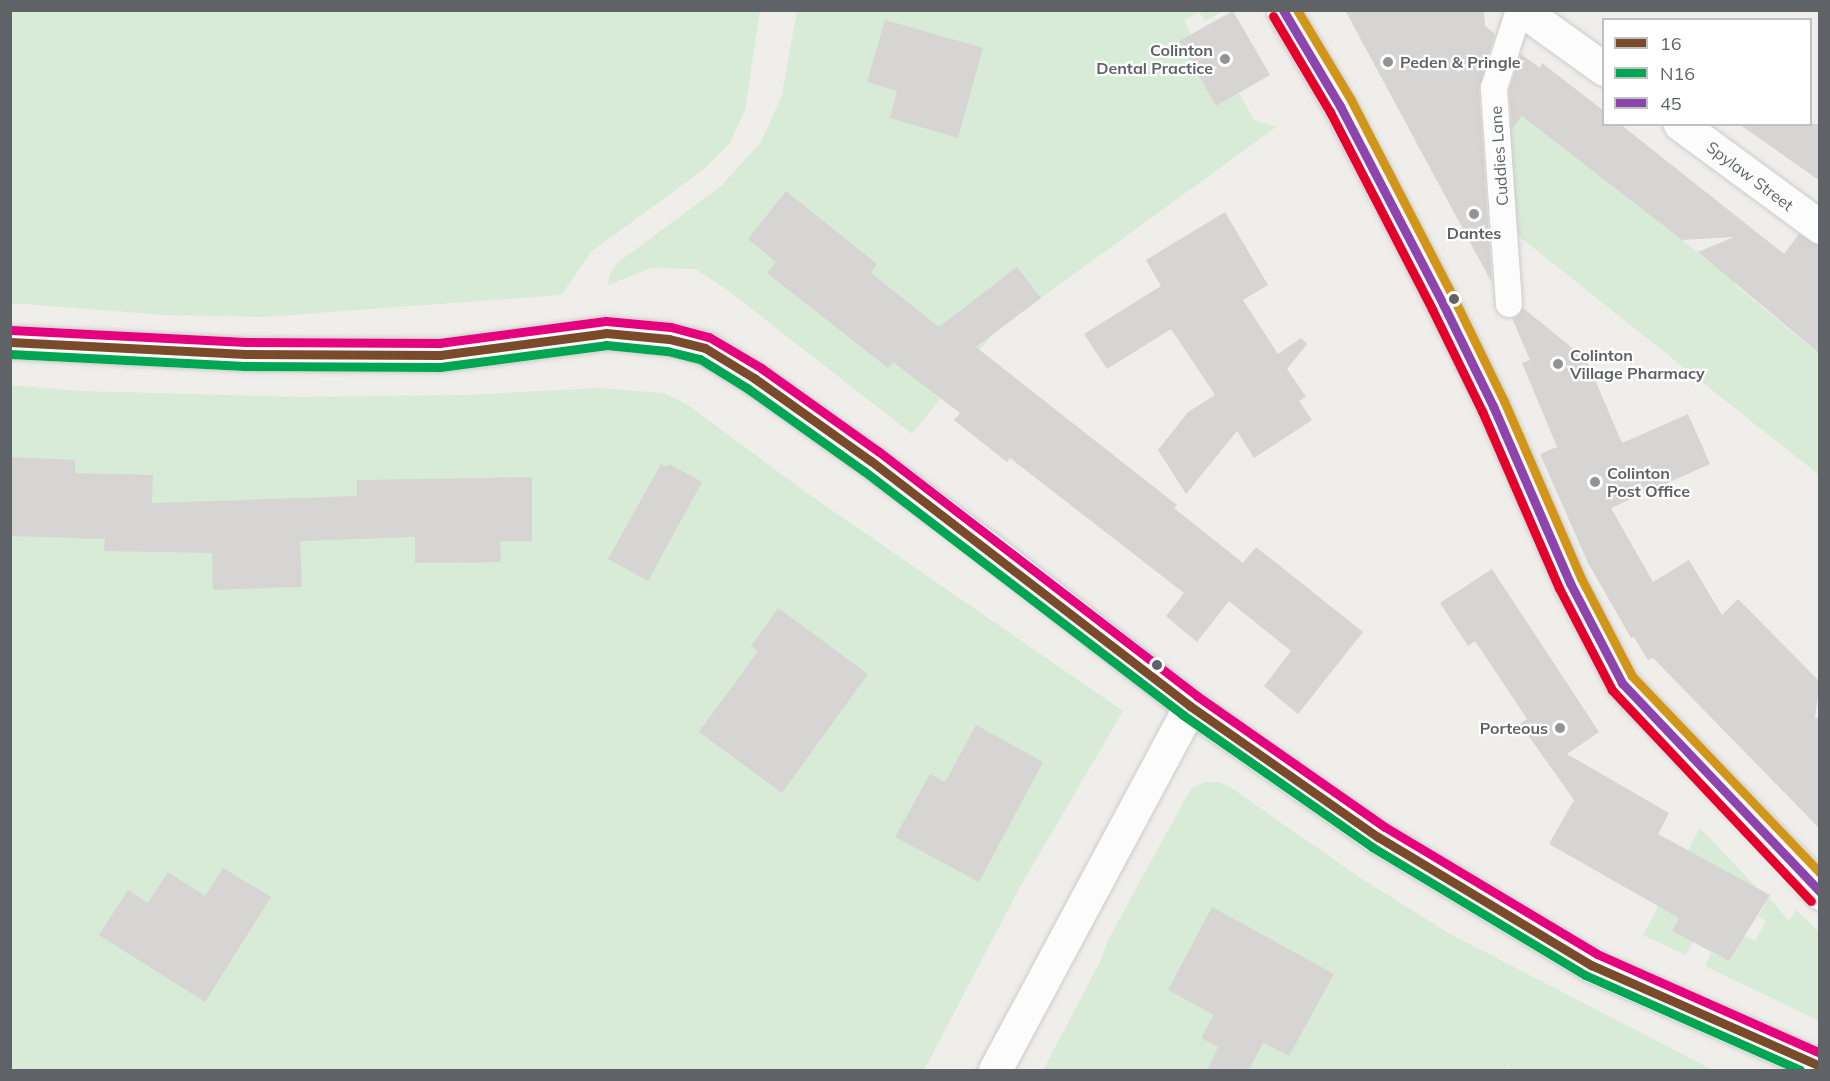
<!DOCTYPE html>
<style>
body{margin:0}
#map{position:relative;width:1830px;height:1081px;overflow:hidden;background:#efeeea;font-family:Mulish,sans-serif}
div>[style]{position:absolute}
.green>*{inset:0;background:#d8ebd6}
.building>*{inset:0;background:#d6d5d3}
.roads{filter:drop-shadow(0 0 2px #cbcccc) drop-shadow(0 0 2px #cbcccc)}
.lane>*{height:26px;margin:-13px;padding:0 13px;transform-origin:13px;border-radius:13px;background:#fdfcfc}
.street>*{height:33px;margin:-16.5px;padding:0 16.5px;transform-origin:16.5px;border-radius:16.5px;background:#fdfcfc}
.secondary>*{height:33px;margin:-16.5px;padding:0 16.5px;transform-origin:16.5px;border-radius:16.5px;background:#fdfcfc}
.bus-1>*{height:9px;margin:-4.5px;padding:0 4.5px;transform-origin:4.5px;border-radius:4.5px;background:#7a4b2a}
.bus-2>*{height:9px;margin:-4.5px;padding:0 4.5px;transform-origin:4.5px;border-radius:4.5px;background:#00a651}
.bus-3>*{height:9px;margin:-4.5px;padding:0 4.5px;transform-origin:4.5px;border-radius:4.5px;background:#8e44ad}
.bus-4>*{height:9px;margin:-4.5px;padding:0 4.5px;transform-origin:4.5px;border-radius:4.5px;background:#e4002b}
.bus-5>*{height:9px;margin:-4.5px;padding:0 4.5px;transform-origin:4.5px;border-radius:4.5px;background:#e5007d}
.bus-6>*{height:9px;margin:-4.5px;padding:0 4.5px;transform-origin:4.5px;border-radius:4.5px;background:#d1951a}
.dots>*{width:16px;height:16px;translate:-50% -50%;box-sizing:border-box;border:3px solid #fff;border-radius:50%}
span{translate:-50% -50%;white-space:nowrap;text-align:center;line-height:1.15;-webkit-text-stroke:4.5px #fff;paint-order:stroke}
.poi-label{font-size:16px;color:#5f6368;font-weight:700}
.right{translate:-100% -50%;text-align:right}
.left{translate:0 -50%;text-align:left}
.street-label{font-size:16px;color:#5f6368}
.frame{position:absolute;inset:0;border:12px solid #5f6368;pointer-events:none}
.legend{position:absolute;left:1602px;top:18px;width:210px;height:108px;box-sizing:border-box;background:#fff;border:2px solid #bfc1c3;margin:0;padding:8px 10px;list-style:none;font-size:18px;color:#5f6368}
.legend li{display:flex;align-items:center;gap:12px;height:30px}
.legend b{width:30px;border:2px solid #bfc1c3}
</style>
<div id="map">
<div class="green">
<i style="clip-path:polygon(10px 11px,11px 10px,760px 11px,745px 110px,730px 143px,703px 170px,592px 251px,561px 295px,264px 317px,165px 315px,11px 303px)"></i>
<i style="clip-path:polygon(797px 11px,1223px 11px,1205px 21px,1199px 12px,1184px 20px,1191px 35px,1180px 42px,1216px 106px,1239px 93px,1254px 120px,1276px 127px,1041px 298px,969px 305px,992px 335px,912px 434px,726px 289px,695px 269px,652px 268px,608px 285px,610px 274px,616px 264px,721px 186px,761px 142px,782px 95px)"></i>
<i style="clip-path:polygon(1501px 114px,1515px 124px,1522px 115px,1732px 279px,1736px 286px,1819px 354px,1819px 475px,1511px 230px)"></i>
<i style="clip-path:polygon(10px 385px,81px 391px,299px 397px,465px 395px,598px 388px,664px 393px,688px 405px,804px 491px,1123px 711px,1020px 887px,924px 1070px,11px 1070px)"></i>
<i style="clip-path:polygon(1206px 782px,1219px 782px,1230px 787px,1362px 879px,1450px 934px,1713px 1070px,1507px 1070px,1520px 1042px,1506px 1070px,1043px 1070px,1100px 962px,1108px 940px,1185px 799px,1192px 788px)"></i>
<i style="clip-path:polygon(1700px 828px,1758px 889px,1672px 931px,1693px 942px,1686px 955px,1643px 935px)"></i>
<i style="clip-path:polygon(1769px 897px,1789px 921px,1796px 910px,1819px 932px,1819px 1021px,1705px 966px,1711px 952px,1729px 961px,1743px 935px,1755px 941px,1766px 921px,1758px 917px)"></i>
</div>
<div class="building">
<i style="clip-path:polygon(1345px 10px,1484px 10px,1485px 26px,1495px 34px,1479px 89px,1492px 283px)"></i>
<i style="clip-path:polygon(1233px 11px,1270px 75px,1216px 106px,1179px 41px)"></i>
<i style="clip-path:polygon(885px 20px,983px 48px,958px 138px,890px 118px,897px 91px,867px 82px)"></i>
<i style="clip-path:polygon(1521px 54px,1540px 68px,1542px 63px,1604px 111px,1604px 124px,1620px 124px,1784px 254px,1799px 234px,1820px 245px,1820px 354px,1698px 252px,1734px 237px,1682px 240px,1522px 116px,1512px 129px,1509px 90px)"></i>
<i style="clip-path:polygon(1739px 124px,1820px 124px,1820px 181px)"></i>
<i style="clip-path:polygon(786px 191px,877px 264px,871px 273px,939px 327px,1017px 267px,1041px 298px,976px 347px,1177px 505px,1174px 508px,1243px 563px,1256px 547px,1363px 632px,1298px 714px,1264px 686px,1291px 651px,1229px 601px,1197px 642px,1166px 616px,1184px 593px,1010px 458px,1007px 462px,979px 440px,954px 420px,960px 413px,893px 362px,888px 368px,767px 273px,776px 262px,748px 239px)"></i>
<i style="clip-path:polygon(1225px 212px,1268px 285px,1243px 300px,1278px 354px,1301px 338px,1307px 344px,1287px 369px,1306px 397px,1299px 401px,1312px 420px,1254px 458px,1237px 431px,1186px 494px,1158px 450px,1188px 412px,1215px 395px,1171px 329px,1107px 369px,1084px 334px,1161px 286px,1146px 260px)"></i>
<i style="clip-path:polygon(1523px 308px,1586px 359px,1622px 443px,1688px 414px,1710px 464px,1611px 508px,1653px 582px,1689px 560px,1722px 615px,1738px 599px,1820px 682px,1815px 717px,1820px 720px,1820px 829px,1653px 658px,1648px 660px,1634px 637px,1631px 638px,1588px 563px,1540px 454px,1557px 447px,1522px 363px,1530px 360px,1512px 318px,1518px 316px)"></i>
<i style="clip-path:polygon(10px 457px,75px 460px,75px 473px,153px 475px,152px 503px,357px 496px,357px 480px,532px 477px,532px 541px,500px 541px,501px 562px,415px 563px,415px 537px,300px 541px,302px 587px,213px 590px,212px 553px,104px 551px,105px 539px,10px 536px)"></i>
<i style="clip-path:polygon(661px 464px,668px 467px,669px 464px,702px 482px,648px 581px,608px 559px)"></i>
<i style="clip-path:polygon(1492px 569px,1599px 732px,1567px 754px,1669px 813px,1658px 834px,1770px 895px,1729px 961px,1672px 931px,1679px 918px,1549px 844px,1574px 800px,1520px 724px,1527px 719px,1475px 641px,1468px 646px,1440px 603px)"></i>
<i style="clip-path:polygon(778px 608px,868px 674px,782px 793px,699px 732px,758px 651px,751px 646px)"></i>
<i style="clip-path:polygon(976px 725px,1043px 762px,979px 882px,895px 837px,930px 774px,945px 782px)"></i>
<i style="clip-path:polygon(223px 868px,271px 897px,205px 1002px,99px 935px,128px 890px,148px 903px,168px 872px,205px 896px)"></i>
<i style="clip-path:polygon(1212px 907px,1334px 974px,1289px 1056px,1263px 1043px,1248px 1071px,1207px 1071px,1218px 1047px,1201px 1038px,1214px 1015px,1168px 990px)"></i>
</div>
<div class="roads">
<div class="lane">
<i style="left:1509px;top:304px;width:217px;rotate:-94deg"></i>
<i style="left:1494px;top:88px;width:82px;rotate:-72.2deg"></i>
</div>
<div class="street">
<i style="left:1522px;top:10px;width:101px;rotate:35.7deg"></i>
<i style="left:1680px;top:124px;width:174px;rotate:36.3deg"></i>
<i style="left:995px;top:1070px;width:413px;rotate:-61.8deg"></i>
</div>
<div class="secondary">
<i style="left:1283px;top:10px;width:112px;rotate:59.3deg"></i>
<i style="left:1340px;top:106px;width:223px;rotate:62.5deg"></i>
<i style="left:1443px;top:304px;width:114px;rotate:63.9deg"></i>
<i style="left:1493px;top:406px;width:193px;rotate:66.5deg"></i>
<i style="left:1570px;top:583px;width:113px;rotate:62.5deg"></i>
<i style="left:1622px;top:683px;width:262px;rotate:46.2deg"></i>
<i style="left:1803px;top:872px;width:27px;rotate:51deg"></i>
<i style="left:10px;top:342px;width:236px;rotate:2.9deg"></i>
<i style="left:246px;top:354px;width:194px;rotate:0.3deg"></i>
<i style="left:440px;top:355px;width:167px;rotate:-7.5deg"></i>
<i style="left:606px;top:333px;width:63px;rotate:5.4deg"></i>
<i style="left:669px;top:339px;width:37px;rotate:14deg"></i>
<i style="left:705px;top:348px;width:57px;rotate:31.5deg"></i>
<i style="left:754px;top:378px;width:143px;rotate:35.4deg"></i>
<i style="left:871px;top:461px;width:144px;rotate:36.8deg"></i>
<i style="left:986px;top:547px;width:259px;rotate:37.9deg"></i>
<i style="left:1190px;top:706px;width:229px;rotate:34.9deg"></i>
<i style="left:1378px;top:837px;width:249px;rotate:31deg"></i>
<i style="left:1591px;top:965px;width:250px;rotate:23.8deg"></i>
</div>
</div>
<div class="bus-1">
<i style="left:10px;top:342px;width:236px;rotate:2.9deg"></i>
<i style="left:246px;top:354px;width:194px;rotate:0.3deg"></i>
<i style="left:440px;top:355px;width:167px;rotate:-7.5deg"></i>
<i style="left:606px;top:333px;width:63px;rotate:5.4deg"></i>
<i style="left:669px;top:339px;width:37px;rotate:14deg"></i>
<i style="left:705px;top:348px;width:57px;rotate:31.5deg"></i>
<i style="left:754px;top:378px;width:143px;rotate:35.4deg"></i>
<i style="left:871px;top:461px;width:402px;rotate:37.5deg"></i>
<i style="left:1190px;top:706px;width:229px;rotate:34.9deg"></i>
<i style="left:1378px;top:837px;width:249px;rotate:31deg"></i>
<i style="left:1591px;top:965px;width:250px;rotate:23.8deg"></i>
</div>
<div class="bus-2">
<i style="left:10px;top:354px;width:235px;rotate:2.9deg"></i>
<i style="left:245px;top:366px;width:195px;rotate:0.3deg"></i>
<i style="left:440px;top:367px;width:167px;rotate:-7.5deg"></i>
<i style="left:606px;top:345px;width:61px;rotate:5.6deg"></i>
<i style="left:667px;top:351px;width:34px;rotate:14deg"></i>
<i style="left:700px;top:359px;width:55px;rotate:31.7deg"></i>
<i style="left:747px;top:388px;width:143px;rotate:35.4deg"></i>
<i style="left:864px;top:471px;width:402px;rotate:37.4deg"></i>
<i style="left:1183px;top:715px;width:231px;rotate:34.9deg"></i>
<i style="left:1372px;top:847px;width:249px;rotate:31deg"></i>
<i style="left:1585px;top:975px;width:235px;rotate:23.8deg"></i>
</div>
<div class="bus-3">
<i style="left:1283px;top:10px;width:112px;rotate:59.3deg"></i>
<i style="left:1340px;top:106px;width:223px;rotate:62.5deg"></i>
<i style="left:1443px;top:304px;width:114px;rotate:63.9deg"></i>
<i style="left:1493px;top:406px;width:193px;rotate:66.5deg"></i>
<i style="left:1570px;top:583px;width:113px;rotate:62.5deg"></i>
<i style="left:1622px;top:683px;width:288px;rotate:46.5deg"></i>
</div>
<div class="bus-4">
<i style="left:1273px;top:16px;width:112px;rotate:59.3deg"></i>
<i style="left:1330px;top:112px;width:222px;rotate:62.6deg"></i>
<i style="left:1432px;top:309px;width:114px;rotate:63.9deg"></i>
<i style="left:1482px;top:411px;width:193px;rotate:66.5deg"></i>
<i style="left:1559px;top:588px;width:115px;rotate:62.5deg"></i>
<i style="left:1612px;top:690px;width:290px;rotate:46.7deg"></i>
</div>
<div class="bus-5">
<i style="left:11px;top:330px;width:235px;rotate:2.9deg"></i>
<i style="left:246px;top:342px;width:193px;rotate:0.3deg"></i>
<i style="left:439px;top:343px;width:168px;rotate:-7.5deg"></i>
<i style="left:606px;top:321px;width:65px;rotate:5.3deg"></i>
<i style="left:671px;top:327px;width:39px;rotate:15deg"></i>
<i style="left:709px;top:337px;width:61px;rotate:30.8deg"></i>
<i style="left:761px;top:368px;width:143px;rotate:35.4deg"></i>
<i style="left:878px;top:451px;width:402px;rotate:37.5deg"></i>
<i style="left:1197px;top:696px;width:229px;rotate:34.9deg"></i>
<i style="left:1385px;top:827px;width:247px;rotate:30.9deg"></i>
<i style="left:1597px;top:954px;width:244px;rotate:23.9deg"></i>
</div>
<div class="bus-6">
<i style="left:1297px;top:10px;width:105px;rotate:59deg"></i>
<i style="left:1351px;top:100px;width:224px;rotate:62.6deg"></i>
<i style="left:1454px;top:299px;width:114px;rotate:63.9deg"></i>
<i style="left:1504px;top:401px;width:193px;rotate:66.5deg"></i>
<i style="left:1581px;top:578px;width:110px;rotate:62.5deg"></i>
<i style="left:1632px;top:676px;width:272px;rotate:46.3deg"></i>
</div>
<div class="dots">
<i style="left:1225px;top:59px;background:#919496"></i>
<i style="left:1388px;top:62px;background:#919496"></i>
<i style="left:1474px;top:214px;background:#919496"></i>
<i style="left:1454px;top:299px;background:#5f6368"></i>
<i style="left:1558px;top:364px;background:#919496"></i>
<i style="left:1595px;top:482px;background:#919496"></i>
<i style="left:1157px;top:665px;background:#5f6368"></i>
<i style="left:1560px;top:728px;background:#919496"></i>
</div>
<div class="poi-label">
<span class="right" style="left:1213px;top:59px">Colinton<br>Dental Practice</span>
<span class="left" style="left:1400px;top:62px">Peden &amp; Pringle</span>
<span style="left:1474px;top:233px">Dantes</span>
<span class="left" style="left:1570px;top:364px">Colinton<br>Village Pharmacy</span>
<span class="left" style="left:1607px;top:482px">Colinton<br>Post Office</span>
<span class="right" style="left:1548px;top:728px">Porteous</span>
</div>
<div class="street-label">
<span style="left:1499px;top:156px;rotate:-94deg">Cuddies Lane</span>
<span style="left:1750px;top:176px;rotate:37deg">Spylaw Street</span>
</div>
<div class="frame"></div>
<ul class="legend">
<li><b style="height:8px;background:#7a4b2a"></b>16</li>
<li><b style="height:8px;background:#00a651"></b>N16</li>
<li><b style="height:8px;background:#8e44ad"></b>45</li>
</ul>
</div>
